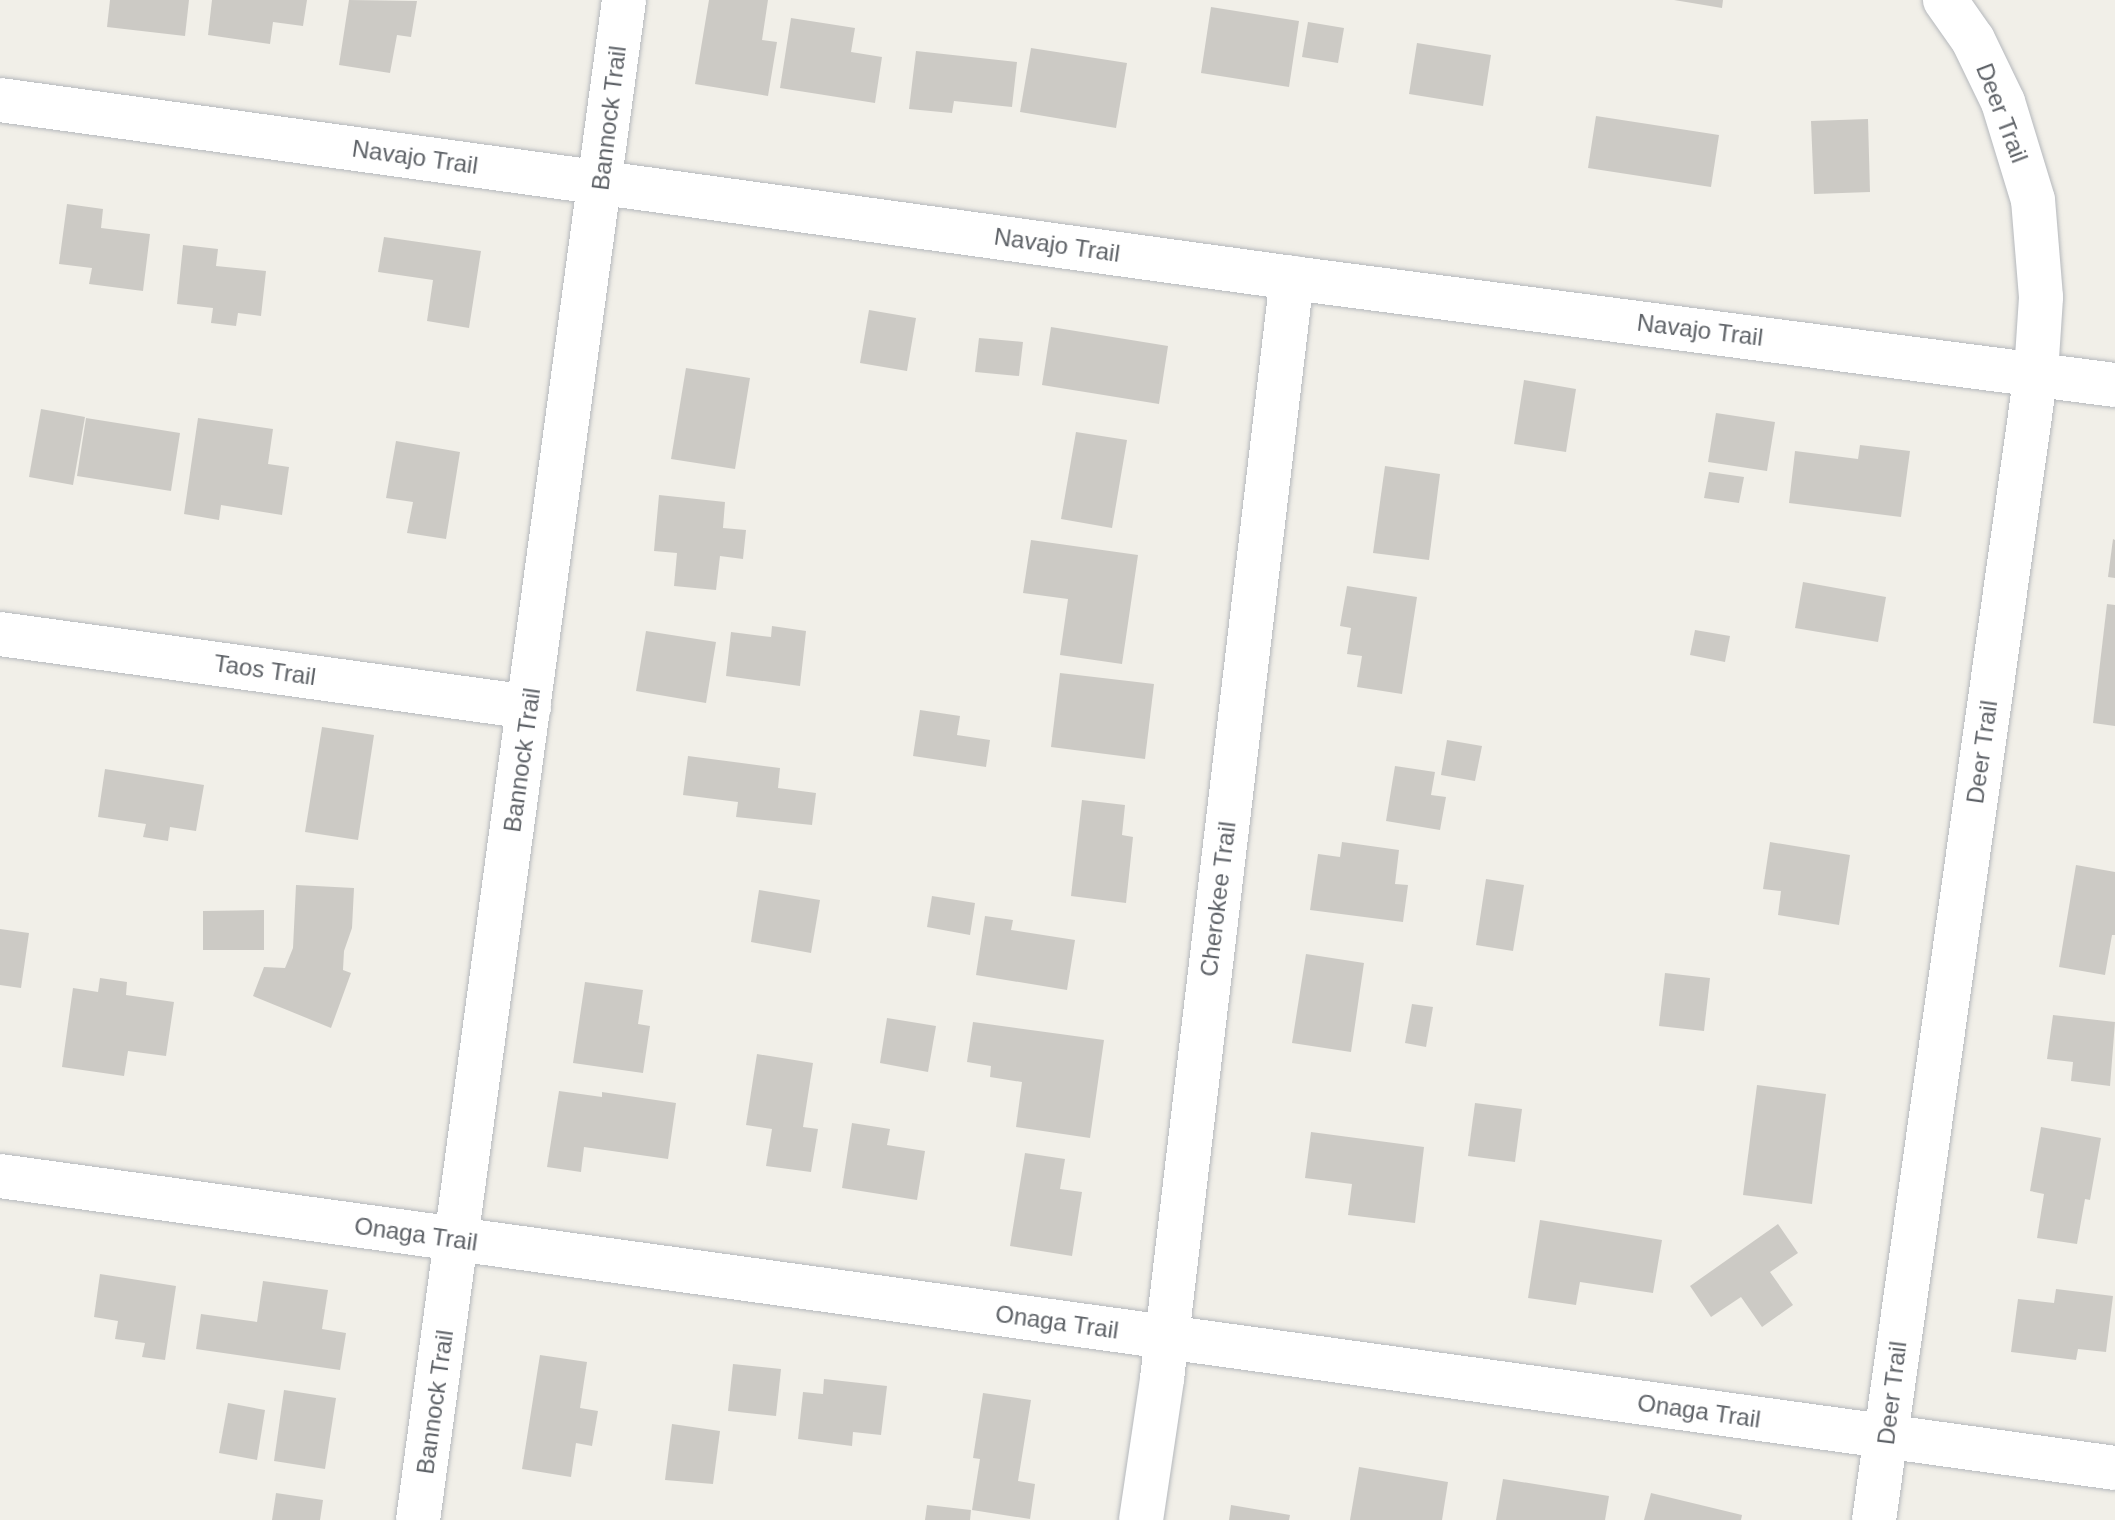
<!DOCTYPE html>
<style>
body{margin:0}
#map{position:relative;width:2115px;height:1520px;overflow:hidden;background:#f1efe8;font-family:Helvetica,sans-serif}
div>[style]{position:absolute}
.building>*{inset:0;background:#cccac5}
.roads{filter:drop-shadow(0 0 2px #b5b8bc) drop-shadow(0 0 2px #b5b8bc)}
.minor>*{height:44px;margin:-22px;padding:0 22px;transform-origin:22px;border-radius:22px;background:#fff}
span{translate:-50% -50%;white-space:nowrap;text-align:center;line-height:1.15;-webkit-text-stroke:6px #fff;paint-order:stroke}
.street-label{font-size:24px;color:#5f6368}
</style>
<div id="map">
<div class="building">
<i style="clip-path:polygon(110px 0,189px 0,185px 36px,107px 27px)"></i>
<i style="clip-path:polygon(212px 0,307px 0,303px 26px,273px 22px,270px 44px,208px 35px)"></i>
<i style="clip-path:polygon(349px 0,417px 1px,411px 37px,397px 35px,390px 73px,339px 65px)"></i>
<i style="clip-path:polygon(709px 0,768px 0,762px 40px,777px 42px,768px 96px,695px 84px)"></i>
<i style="clip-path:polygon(1674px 0,1723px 0,1722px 8px)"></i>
<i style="clip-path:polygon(1211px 7px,1299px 21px,1289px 87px,1201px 73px)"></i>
<i style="clip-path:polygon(791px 18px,855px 28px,851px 52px,882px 57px,875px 103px,780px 88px)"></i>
<i style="clip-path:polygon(1308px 22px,1344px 28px,1338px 63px,1302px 57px)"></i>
<i style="clip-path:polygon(1417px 43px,1491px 55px,1483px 106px,1409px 94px)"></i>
<i style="clip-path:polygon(1031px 48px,1127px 63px,1116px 128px,1020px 112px)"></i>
<i style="clip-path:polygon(916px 51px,1017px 62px,1012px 107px,954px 101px,952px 113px,909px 109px)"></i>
<i style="clip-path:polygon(1596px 116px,1719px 135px,1711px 187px,1588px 168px)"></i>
<i style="clip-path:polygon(1868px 119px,1870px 192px,1814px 194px,1811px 121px)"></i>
<i style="clip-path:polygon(67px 204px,103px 209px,101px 228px,150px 234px,143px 291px,89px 284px,92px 268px,59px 264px)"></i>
<i style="clip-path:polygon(384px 237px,481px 251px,469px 328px,427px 321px,433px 280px,378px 272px)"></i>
<i style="clip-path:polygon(183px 245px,218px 249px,216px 266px,266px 271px,261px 316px,238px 313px,236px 326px,211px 323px,213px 308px,177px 304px)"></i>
<i style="clip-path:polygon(869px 310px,916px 318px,907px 371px,860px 363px)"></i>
<i style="clip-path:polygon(1051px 327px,1168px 346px,1159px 404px,1042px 385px)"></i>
<i style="clip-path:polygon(979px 338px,1023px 342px,1019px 376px,975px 372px)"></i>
<i style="clip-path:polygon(686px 368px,750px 378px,735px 469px,671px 459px)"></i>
<i style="clip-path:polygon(1524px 380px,1576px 389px,1566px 452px,1514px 444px)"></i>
<i style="clip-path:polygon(41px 409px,85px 417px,73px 485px,29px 477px)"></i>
<i style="clip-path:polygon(1716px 413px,1775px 422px,1767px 471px,1708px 462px)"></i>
<i style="clip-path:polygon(86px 418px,180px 433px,171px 491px,77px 476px)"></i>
<i style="clip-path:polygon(198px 418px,273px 429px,268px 464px,289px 467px,282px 515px,221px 505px,219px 520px,184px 514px)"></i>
<i style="clip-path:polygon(1076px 432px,1127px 440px,1112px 528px,1061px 519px)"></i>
<i style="clip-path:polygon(396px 441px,460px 452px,446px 539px,407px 533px,413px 502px,386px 498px)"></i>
<i style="clip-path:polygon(1860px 445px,1910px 451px,1901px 517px,1789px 503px,1795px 451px,1858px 459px)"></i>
<i style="clip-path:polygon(1385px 466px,1440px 474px,1429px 560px,1373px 553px)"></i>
<i style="clip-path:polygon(1709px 472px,1744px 477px,1739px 503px,1704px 498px)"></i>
<i style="clip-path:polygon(659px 495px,725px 502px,723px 528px,746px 530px,743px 559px,720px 556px,716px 590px,674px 586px,677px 553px,654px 551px)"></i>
<i style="clip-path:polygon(2113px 539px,2115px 540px,2115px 578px,2108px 577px)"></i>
<i style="clip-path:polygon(1031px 540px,1138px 555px,1122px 664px,1060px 655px,1068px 599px,1023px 593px)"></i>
<i style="clip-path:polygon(1803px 582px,1886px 597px,1878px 642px,1795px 628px)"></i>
<i style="clip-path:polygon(1347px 586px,1417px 597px,1402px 694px,1357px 687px,1362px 656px,1347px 654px,1351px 628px,1340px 626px)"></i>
<i style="clip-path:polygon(2107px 604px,2115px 605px,2115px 726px,2093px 723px)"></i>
<i style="clip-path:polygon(772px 626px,806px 631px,800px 686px,726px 676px,731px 632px,771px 637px)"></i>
<i style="clip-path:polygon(1695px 630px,1730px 636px,1725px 662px,1690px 655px)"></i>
<i style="clip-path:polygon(646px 631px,716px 642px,706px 703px,636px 691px)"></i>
<i style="clip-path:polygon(1060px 673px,1154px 684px,1145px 759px,1051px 747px)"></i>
<i style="clip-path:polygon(920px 710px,960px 716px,957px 735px,990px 740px,986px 767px,913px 756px)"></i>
<i style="clip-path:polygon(322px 727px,374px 735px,358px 840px,305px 832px)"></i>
<i style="clip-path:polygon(1447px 740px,1482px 746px,1475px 781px,1441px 775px)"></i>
<i style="clip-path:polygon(688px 756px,780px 768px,778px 788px,816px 793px,812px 825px,736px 817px,738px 802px,683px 795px)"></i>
<i style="clip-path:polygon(1395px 766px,1435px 772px,1431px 795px,1446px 797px,1440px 830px,1386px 821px)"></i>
<i style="clip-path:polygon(105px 769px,204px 785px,196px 831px,170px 827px,168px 841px,143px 837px,146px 824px,98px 817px)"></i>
<i style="clip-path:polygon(1082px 800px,1125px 805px,1122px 835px,1133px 837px,1126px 903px,1071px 896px)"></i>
<i style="clip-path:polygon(1342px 842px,1399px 850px,1395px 884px,1408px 885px,1403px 922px,1310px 910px,1318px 854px,1340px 857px)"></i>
<i style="clip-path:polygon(1770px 842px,1850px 855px,1839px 925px,1778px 915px,1781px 891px,1763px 889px)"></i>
<i style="clip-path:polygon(2076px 865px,2115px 872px,2115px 935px,2112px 935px,2105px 975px,2059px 967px)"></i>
<i style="clip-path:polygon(1486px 879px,1524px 885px,1513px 951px,1476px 945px)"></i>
<i style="clip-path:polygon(296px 885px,354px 888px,352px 928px,344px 951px,343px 970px,351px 973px,331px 1028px,253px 996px,264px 967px,285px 968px,293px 948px)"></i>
<i style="clip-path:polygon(759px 890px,820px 900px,811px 953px,751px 942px)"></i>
<i style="clip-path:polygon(932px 896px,975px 903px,970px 935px,927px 927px)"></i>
<i style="clip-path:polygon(264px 910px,264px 950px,203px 950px,203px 911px)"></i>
<i style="clip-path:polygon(985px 916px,1013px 920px,1011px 930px,1075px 940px,1067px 990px,976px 975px)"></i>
<i style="clip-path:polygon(0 929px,29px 933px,21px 988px,0 985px)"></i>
<i style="clip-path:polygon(1306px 954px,1364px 963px,1351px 1052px,1292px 1043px)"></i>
<i style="clip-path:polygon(1665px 973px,1710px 978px,1704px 1031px,1659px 1026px)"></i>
<i style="clip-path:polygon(100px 978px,127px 982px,126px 995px,174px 1002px,166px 1056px,128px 1051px,124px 1076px,62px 1067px,73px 988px,98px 992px)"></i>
<i style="clip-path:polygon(585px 982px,643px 990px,638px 1024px,650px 1026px,643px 1073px,573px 1063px)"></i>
<i style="clip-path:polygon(1412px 1004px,1433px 1007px,1426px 1047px,1405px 1043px)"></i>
<i style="clip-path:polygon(2053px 1015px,2115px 1022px,2110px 1086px,2071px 1081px,2073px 1062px,2047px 1059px)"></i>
<i style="clip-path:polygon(887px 1018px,936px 1026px,928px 1072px,880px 1063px)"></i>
<i style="clip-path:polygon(973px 1022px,1104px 1040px,1090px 1138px,1016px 1127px,1022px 1082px,990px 1077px,991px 1066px,967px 1062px)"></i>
<i style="clip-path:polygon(757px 1054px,813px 1063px,803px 1127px,818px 1129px,811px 1172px,766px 1166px,772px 1129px,746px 1125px)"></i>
<i style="clip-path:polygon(1757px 1085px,1826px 1094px,1812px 1204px,1743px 1195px)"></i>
<i style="clip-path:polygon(559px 1091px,602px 1097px,602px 1092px,676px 1103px,668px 1159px,584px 1147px,581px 1172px,547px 1167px)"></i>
<i style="clip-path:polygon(1475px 1103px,1522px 1109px,1515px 1162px,1468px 1156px)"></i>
<i style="clip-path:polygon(852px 1123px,890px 1129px,887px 1145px,925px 1151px,917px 1200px,842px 1188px)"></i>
<i style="clip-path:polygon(2041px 1127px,2101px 1138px,2090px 1200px,2085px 1199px,2077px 1244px,2037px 1238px,2044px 1194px,2030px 1191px)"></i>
<i style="clip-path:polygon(1311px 1132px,1424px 1147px,1415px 1223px,1348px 1215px,1352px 1184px,1305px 1178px)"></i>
<i style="clip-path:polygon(1025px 1153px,1065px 1159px,1060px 1189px,1082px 1192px,1072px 1256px,1010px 1246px)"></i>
<i style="clip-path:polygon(1540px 1220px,1662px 1240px,1653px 1293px,1580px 1282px,1576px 1305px,1528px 1298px)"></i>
<i style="clip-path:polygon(1778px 1224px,1798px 1253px,1770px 1272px,1793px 1305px,1762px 1327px,1741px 1297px,1711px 1317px,1690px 1286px)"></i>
<i style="clip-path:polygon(100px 1274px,176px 1286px,165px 1360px,142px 1357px,145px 1343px,115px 1339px,118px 1321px,94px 1317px)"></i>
<i style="clip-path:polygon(263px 1281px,328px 1290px,322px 1329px,346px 1333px,340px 1370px,196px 1349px,201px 1314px,257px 1322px)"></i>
<i style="clip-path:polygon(2056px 1289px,2113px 1296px,2106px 1352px,2078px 1349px,2076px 1360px,2011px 1352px,2018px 1299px,2054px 1303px)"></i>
<i style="clip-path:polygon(540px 1355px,587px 1362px,580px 1408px,598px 1411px,592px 1446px,576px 1443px,571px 1477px,522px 1469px)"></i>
<i style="clip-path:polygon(733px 1364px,781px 1369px,776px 1416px,728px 1411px)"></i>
<i style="clip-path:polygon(824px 1379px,887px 1386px,881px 1435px,853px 1432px,852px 1446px,798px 1439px,803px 1392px,823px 1394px)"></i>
<i style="clip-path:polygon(284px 1390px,336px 1398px,325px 1469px,274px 1461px)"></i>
<i style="clip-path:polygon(983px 1393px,1031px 1400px,1018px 1481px,1035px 1484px,1030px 1519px,972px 1510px,980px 1459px,973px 1458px)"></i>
<i style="clip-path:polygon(228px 1403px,265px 1410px,257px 1460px,219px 1453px)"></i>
<i style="clip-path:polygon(672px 1424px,720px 1431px,713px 1484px,665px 1480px)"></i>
<i style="clip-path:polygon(1359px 1467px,1448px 1482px,1442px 1520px,1350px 1520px)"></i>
<i style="clip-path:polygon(1503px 1479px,1609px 1496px,1605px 1520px,1496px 1520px)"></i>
<i style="clip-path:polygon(276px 1493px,323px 1500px,320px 1520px,272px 1520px)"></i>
<i style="clip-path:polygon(1651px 1493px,1742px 1515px,1741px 1520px,1644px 1520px)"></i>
<i style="clip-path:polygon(927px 1505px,971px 1510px,970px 1520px,925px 1520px)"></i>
<i style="clip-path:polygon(1231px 1505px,1290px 1515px,1289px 1520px,1229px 1520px)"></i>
</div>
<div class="roads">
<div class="minor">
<i style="left:0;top:100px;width:1304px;rotate:7.84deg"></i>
<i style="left:1292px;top:278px;width:830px;rotate:7.41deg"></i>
<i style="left:0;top:634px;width:534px;rotate:7.86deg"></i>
<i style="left:0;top:1176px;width:2135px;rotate:7.86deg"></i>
<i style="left:418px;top:1520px;width:1534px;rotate:-82.28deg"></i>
<i style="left:1141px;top:1520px;width:143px;rotate:-81.5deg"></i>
<i style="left:1162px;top:1379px;width:1109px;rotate:-83.27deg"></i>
<i style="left:1874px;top:1520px;width:1158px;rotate:-81.96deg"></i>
<i style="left:2036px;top:373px;width:76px;rotate:-86.2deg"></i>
<i style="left:2041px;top:297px;width:97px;rotate:-94.7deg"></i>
<i style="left:2033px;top:200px;width:102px;rotate:-107deg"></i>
<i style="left:2003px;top:102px;width:69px;rotate:-115.8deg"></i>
<i style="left:1973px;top:40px;width:49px;rotate:-125deg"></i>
</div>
</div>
<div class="street-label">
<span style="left:2002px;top:113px;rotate:69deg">Deer Trail</span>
<span style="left:609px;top:118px;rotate:-83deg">Bannock Trail</span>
<span style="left:415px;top:157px;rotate:8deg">Navajo Trail</span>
<span style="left:1057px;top:245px;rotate:8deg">Navajo Trail</span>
<span style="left:1700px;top:330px;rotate:7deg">Navajo Trail</span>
<span style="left:265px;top:670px;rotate:8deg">Taos Trail</span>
<span style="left:1982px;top:752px;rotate:-82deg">Deer Trail</span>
<span style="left:522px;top:760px;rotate:-82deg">Bannock Trail</span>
<span style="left:1218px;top:899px;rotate:-83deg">Cherokee Trail</span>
<span style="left:416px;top:1234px;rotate:8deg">Onaga Trail</span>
<span style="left:1057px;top:1322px;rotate:8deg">Onaga Trail</span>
<span style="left:1892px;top:1393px;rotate:-83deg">Deer Trail</span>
<span style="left:435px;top:1402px;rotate:-82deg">Bannock Trail</span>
<span style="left:1699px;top:1411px;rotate:8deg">Onaga Trail</span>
</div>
</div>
